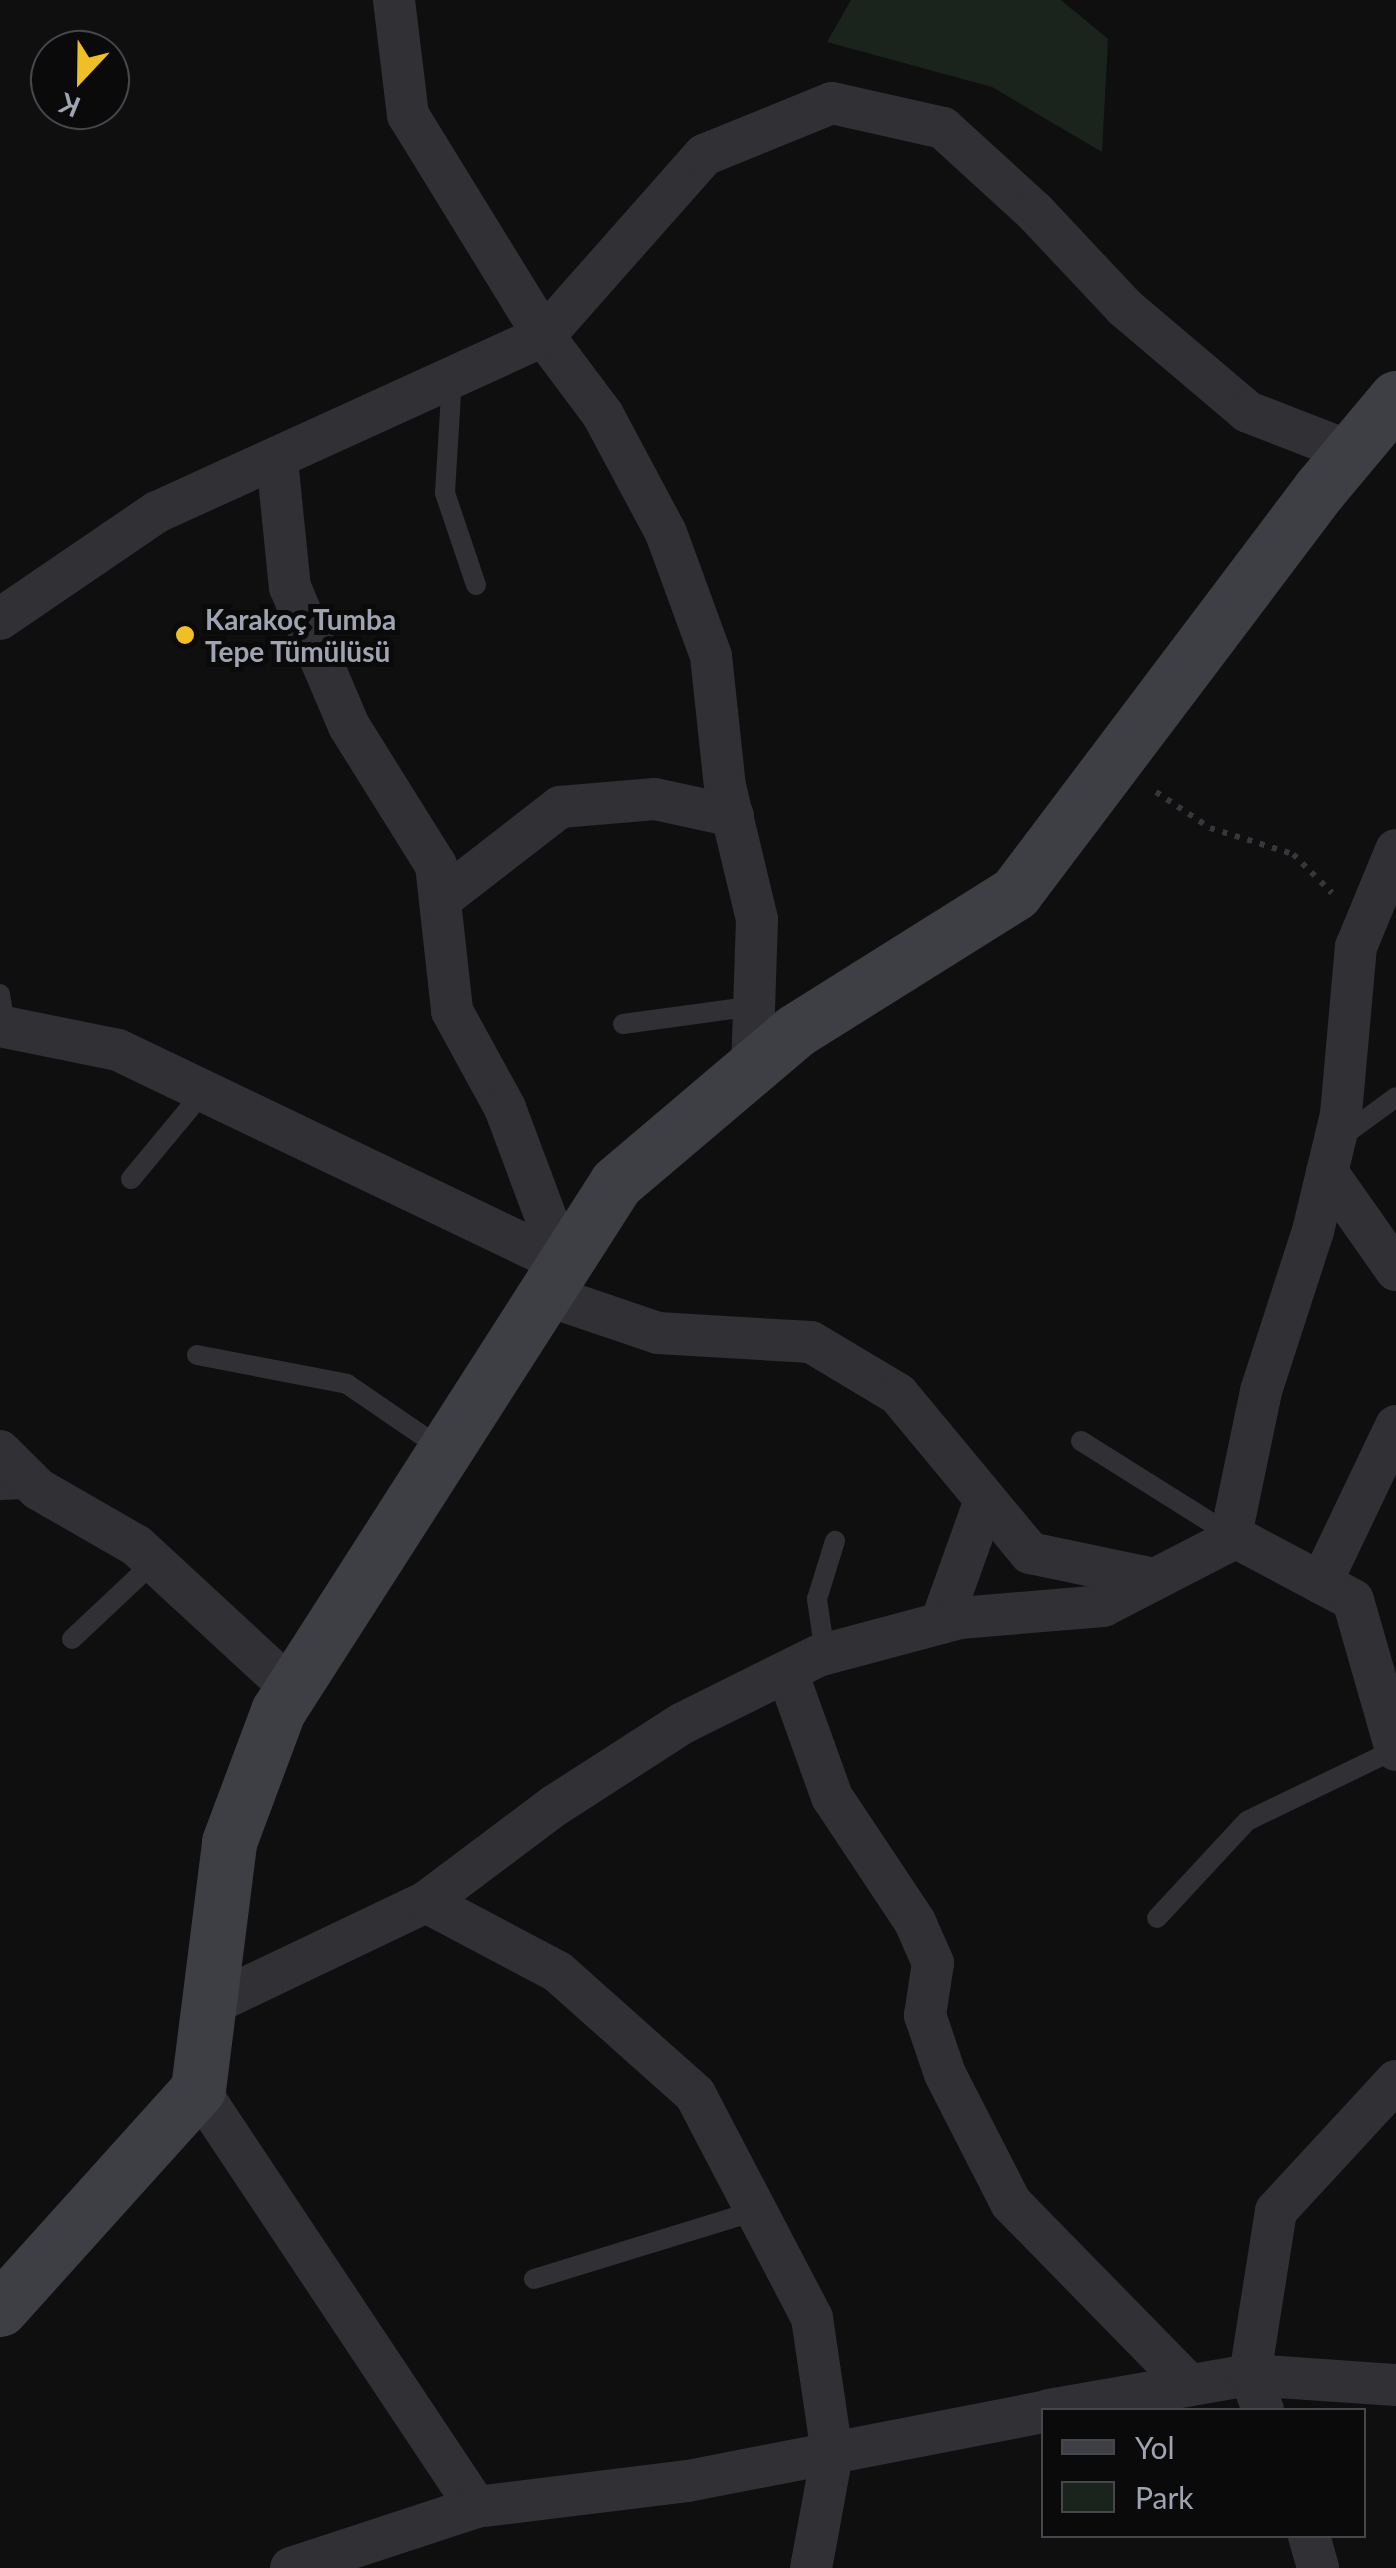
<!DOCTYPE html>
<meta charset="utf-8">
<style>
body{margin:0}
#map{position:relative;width:1396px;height:2568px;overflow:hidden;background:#0f0f10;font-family:Lato,sans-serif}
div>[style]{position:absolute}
.green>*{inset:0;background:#1b231d}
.path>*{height:6px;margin-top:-3px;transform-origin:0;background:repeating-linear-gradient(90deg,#36373c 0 5px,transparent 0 13px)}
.lane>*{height:20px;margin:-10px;padding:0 10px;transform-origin:10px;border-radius:10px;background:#303035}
.street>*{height:42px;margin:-21px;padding:0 21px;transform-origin:21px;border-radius:21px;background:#303035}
.secondary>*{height:55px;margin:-27.5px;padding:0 27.5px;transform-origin:27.5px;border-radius:27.5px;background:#3e3f45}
.dots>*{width:28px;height:28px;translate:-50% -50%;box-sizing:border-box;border:5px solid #0a0a0b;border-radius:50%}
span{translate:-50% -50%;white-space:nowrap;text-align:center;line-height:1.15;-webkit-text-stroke:10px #0a0a0b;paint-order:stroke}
.poi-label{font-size:28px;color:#a0a3b1;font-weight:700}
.left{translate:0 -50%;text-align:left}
.legend{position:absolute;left:1041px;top:2408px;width:325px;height:130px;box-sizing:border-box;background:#0a0a0b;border:2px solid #46474d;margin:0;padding:12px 18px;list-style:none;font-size:30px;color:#a0a3b1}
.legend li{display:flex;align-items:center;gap:20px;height:50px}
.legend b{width:50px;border:2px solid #46474d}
.north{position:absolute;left:30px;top:30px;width:100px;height:100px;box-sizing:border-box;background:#0a0a0b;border:2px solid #46474d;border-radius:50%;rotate:202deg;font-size:28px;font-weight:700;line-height:40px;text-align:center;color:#a0a3b1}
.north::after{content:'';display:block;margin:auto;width:35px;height:45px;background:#f0bf27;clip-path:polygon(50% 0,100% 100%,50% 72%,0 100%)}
</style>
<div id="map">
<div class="green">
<i style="clip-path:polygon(851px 0,1061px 0,1108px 39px,1102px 152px,992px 87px,827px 42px)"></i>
</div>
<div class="path">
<i style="left:1156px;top:792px;width:65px;rotate:33.7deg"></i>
<i style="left:1210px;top:828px;width:87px;rotate:17.4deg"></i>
<i style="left:1293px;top:854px;width:55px;rotate:45deg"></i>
</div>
<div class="lane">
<i style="left:452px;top:378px;width:115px;rotate:93.5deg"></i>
<i style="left:445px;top:493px;width:97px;rotate:71.4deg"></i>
<i style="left:0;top:994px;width:36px;rotate:81deg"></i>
<i style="left:623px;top:1024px;width:132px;rotate:-7.8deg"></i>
<i style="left:1340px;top:1138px;width:69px;rotate:-36.2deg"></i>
<i style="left:131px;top:1179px;width:116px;rotate:-50.3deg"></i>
<i style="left:197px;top:1355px;width:153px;rotate:10.9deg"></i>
<i style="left:347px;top:1384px;width:115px;rotate:34.4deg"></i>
<i style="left:1081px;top:1441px;width:177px;rotate:32.1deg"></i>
<i style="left:0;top:1490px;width:36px;rotate:-2deg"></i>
<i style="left:72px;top:1639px;width:112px;rotate:-43.2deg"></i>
<i style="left:825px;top:1654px;width:56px;rotate:-98.3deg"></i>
<i style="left:817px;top:1599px;width:61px;rotate:-72.8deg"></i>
<i style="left:1157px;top:1918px;width:132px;rotate:-47.1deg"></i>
<i style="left:1247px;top:1821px;width:165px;rotate:-25.8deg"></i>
<i style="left:534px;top:2279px;width:231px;rotate:-17.1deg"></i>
</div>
<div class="street">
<i style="left:394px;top:0;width:116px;rotate:83.1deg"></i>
<i style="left:408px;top:115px;width:259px;rotate:58.4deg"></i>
<i style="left:544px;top:336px;width:99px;rotate:53.2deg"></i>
<i style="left:603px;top:415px;width:134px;rotate:61.9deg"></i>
<i style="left:666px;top:533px;width:131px;rotate:69.9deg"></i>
<i style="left:711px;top:656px;width:131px;rotate:83.9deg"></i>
<i style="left:725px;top:786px;width:137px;rotate:76.5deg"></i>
<i style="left:757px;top:919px;width:148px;rotate:91.9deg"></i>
<i style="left:277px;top:460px;width:128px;rotate:84.2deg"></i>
<i style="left:290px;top:587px;width:151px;rotate:67deg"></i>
<i style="left:349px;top:726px;width:164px;rotate:58deg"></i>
<i style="left:436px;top:865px;width:147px;rotate:83.7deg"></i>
<i style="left:452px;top:1011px;width:111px;rotate:61.3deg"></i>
<i style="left:505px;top:1108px;width:165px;rotate:69.5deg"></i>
<i style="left:0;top:619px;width:190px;rotate:-34.3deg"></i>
<i style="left:157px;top:512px;width:425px;rotate:-24.5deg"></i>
<i style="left:544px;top:336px;width:242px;rotate:-48.5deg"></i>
<i style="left:704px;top:155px;width:138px;rotate:-22.1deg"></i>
<i style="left:832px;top:103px;width:114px;rotate:12.7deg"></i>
<i style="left:943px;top:128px;width:123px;rotate:42.4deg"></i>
<i style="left:1034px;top:211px;width:132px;rotate:46.8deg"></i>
<i style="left:1124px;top:307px;width:162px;rotate:40.3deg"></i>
<i style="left:1248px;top:412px;width:110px;rotate:21.2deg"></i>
<i style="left:440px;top:900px;width:152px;rotate:-37.8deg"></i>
<i style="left:560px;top:807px;width:95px;rotate:-4.8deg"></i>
<i style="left:655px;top:799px;width:80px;rotate:12.3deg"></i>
<i style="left:0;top:1026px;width:120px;rotate:11.5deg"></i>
<i style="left:118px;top:1050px;width:493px;rotate:25.6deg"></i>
<i style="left:1327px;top:1172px;width:120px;rotate:54.9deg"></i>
<i style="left:543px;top:1294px;width:121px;rotate:18.7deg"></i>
<i style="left:658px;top:1333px;width:153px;rotate:3.4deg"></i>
<i style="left:811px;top:1342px;width:101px;rotate:30.9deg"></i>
<i style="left:898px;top:1394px;width:207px;rotate:50.3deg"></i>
<i style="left:1030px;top:1553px;width:127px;rotate:11.8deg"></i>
<i style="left:0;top:1451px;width:54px;rotate:45deg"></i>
<i style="left:38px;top:1489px;width:114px;rotate:29.9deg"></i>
<i style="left:137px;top:1546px;width:211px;rotate:42.7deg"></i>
<i style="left:1231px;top:1535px;width:138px;rotate:28deg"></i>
<i style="left:1353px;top:1600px;width:156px;rotate:74deg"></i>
<i style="left:1321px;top:1583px;width:174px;rotate:-64.5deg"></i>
<i style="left:941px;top:1623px;width:127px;rotate:-70.3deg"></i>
<i style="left:787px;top:1672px;width:133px;rotate:70.2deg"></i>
<i style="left:832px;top:1797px;width:150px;rotate:56.4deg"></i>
<i style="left:915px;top:1922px;width:45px;rotate:66.3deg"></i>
<i style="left:933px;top:1963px;width:53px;rotate:98.7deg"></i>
<i style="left:925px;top:2015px;width:62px;rotate:71.3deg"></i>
<i style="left:945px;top:2074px;width:145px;rotate:62.9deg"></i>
<i style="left:1011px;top:2203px;width:255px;rotate:45.6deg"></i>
<i style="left:426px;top:1902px;width:149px;rotate:27.9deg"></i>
<i style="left:558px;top:1972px;width:183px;rotate:41.7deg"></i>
<i style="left:695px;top:2094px;width:253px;rotate:62.4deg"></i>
<i style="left:812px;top:2318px;width:137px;rotate:81.6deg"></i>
<i style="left:832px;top:2454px;width:116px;rotate:100.4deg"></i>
<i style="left:210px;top:2005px;width:239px;rotate:-25.5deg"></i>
<i style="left:426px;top:1902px;width:160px;rotate:-36.9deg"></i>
<i style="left:554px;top:1806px;width:153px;rotate:-32.8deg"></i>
<i style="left:683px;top:1723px;width:151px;rotate:-26.4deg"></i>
<i style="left:818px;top:1656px;width:147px;rotate:-15deg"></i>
<i style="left:960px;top:1618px;width:144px;rotate:-4.8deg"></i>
<i style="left:1103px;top:1606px;width:135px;rotate:-27.3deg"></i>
<i style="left:1223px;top:1544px;width:12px;rotate:-48deg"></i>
<i style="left:1231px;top:1535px;width:147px;rotate:-78.2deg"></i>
<i style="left:1261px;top:1391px;width:168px;rotate:-72deg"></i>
<i style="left:1313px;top:1231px;width:120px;rotate:-76.5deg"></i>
<i style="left:1341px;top:1114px;width:168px;rotate:-84.9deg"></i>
<i style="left:1356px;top:947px;width:105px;rotate:-67.6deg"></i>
<i style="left:198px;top:2089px;width:502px;rotate:56.37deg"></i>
<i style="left:1049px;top:2410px;width:204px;rotate:-9.9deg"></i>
<i style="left:1250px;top:2375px;width:146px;rotate:3.9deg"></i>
<i style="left:1263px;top:2410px;width:37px;rotate:-110deg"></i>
<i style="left:1250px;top:2375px;width:166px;rotate:-81deg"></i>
<i style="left:1276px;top:2211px;width:177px;rotate:-47.3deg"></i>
<i style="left:1309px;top:2536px;width:33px;rotate:74deg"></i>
<i style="left:291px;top:2568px;width:195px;rotate:-18.2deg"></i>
<i style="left:476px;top:2507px;width:214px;rotate:-7deg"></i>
<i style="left:688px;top:2481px;width:363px;rotate:-11deg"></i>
</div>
<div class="secondary">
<i style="left:0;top:2309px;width:296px;rotate:-48deg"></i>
<i style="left:198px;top:2089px;width:249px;rotate:-82.8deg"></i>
<i style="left:229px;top:1842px;width:140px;rotate:-69.5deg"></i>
<i style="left:278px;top:1711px;width:627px;rotate:-57.37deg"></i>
<i style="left:616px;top:1183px;width:235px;rotate:-40.3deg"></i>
<i style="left:795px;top:1031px;width:260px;rotate:-32.1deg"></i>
<i style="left:1015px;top:893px;width:505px;rotate:-52.97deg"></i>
<i style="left:1319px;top:490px;width:120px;rotate:-50.1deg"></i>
</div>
<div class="dots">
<i style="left:185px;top:635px;background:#f0bf27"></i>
</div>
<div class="poi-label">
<span class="left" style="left:205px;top:635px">Karakoç Tumba<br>Tepe Tümülüsü</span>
</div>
<ul class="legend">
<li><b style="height:12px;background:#3e3f45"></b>Yol</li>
<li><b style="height:28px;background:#1b231d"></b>Park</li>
</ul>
<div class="north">K</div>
</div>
